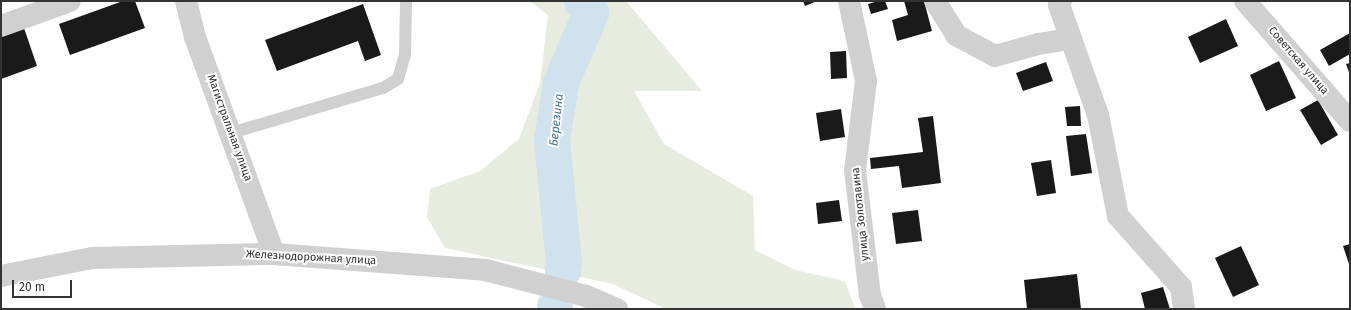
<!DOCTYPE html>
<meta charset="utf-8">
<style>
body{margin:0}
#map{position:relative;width:1351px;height:310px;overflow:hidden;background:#fff;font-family:"Fira Sans",sans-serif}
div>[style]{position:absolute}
.green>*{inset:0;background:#e6ecdf}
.river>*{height:36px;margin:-18px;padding:0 18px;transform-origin:18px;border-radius:18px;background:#cfe2ee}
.building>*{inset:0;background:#1a1a1a}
.service>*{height:12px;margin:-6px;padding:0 6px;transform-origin:6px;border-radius:6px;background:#d0d0d0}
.minor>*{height:22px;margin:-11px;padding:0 11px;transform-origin:11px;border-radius:11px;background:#d0d0d0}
.tertiary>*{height:22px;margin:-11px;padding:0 11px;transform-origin:11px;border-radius:11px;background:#d0d0d0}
span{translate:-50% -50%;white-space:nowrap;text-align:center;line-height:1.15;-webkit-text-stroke:4px #fff;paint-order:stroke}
.street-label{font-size:11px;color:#333}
.water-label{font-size:12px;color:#3f7597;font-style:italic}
.frame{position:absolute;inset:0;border:2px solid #333;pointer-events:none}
.scale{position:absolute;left:12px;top:280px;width:60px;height:18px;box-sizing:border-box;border:2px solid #333;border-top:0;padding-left:5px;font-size:12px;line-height:14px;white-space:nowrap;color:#333;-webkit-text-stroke:3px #fff;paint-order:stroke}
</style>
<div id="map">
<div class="green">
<i style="clip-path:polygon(529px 1px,626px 1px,702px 91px,634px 91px,664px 144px,753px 196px,755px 250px,795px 270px,845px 281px,855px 309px,666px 309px,613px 284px,445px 248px,427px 217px,430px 189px,480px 171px,519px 139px,540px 83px,548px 15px)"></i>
</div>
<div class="river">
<i style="left:563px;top:271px;width:8px;rotate:-83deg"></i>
<i style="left:564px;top:263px;width:124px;rotate:-95.6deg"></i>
<i style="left:552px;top:140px;width:58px;rotate:-81deg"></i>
<i style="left:561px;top:83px;width:76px;rotate:-66.8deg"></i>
<i style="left:591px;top:13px;width:15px;rotate:-127deg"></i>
<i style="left:555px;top:309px;width:2px;rotate:-90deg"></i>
</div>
<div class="building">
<i style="clip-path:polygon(123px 1px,135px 1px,145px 28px,70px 55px,59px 24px)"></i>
<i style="clip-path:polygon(803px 1px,817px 1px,805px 6px)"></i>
<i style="clip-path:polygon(878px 1px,885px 1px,888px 9px,871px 14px,868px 4px)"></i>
<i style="clip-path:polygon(904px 1px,924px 1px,932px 31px,897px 41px,892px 20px,908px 15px)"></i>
<i style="clip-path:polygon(363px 4px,381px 55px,365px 61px,358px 41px,277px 71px,265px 40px)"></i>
<i style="clip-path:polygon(1226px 19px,1238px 46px,1200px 63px,1188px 37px)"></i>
<i style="clip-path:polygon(24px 28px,37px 66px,1px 79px,1px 36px)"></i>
<i style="clip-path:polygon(1350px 33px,1350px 54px,1329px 66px,1320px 50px)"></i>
<i style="clip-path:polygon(846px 51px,847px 78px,831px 79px,830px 52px)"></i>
<i style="clip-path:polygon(1279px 61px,1296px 98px,1266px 111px,1250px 75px)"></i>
<i style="clip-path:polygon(1046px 62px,1053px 81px,1023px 91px,1016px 73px)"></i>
<i style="clip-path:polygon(1350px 63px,1350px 75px,1346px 64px)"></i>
<i style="clip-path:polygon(1318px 100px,1338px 135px,1321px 145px,1300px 110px)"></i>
<i style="clip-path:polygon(1080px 106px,1081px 126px,1067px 126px,1065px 107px)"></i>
<i style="clip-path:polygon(841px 109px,845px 137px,820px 141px,816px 113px)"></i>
<i style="clip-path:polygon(933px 116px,941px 183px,902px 188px,899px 166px,871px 169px,870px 158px,923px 152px,918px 118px)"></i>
<i style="clip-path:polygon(1086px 134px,1092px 173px,1071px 176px,1066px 136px)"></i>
<i style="clip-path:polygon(1051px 160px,1056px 193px,1037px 196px,1031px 163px)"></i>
<i style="clip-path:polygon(839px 200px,842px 221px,818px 224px,816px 203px)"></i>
<i style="clip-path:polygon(918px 210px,922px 241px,896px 244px,892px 213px)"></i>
<i style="clip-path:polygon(1350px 244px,1350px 267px,1343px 246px)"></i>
<i style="clip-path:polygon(1241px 246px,1259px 285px,1233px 297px,1215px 258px)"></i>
<i style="clip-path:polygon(1077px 274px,1081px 309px,1027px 309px,1024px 280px)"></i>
<i style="clip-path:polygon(1163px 287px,1170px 309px,1145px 309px,1141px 293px)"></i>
</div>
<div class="service">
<i style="left:231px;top:133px;width:159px;rotate:-16.5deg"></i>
<i style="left:383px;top:88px;width:17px;rotate:-31deg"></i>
<i style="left:398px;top:79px;width:25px;rotate:-74deg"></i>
<i style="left:405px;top:55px;width:54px;rotate:-88.9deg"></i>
</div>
<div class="minor">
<i style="left:186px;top:1px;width:37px;rotate:76deg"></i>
<i style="left:195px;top:37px;width:231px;rotate:70deg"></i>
<i style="left:849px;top:1px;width:82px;rotate:78deg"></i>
<i style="left:866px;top:81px;width:90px;rotate:97deg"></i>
<i style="left:855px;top:170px;width:126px;rotate:83.2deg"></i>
<i style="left:870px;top:295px;width:15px;rotate:70deg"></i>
<i style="left:935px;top:1px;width:40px;rotate:58deg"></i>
<i style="left:956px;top:35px;width:44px;rotate:28.3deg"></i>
<i style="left:995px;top:56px;width:45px;rotate:-15.6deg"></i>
<i style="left:1038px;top:44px;width:33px;rotate:-9deg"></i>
<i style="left:1061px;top:1px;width:4px;rotate:117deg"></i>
<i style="left:1059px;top:5px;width:117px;rotate:70.5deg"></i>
<i style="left:1098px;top:115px;width:103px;rotate:78.8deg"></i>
<i style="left:1118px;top:216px;width:95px;rotate:48.4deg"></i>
<i style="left:1181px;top:287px;width:22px;rotate:82deg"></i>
<i style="left:1245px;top:1px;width:159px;rotate:48.8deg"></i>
<i style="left:1px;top:26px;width:73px;rotate:-19.9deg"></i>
</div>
<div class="tertiary">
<i style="left:1px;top:276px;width:93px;rotate:-11.2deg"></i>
<i style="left:92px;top:258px;width:182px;rotate:-1.3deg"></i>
<i style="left:274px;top:254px;width:212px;rotate:4.3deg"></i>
<i style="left:485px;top:270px;width:104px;rotate:14.4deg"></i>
<i style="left:586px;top:296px;width:34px;rotate:23deg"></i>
</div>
<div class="street-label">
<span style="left:1298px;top:61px;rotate:49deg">Советская улица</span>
<span style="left:229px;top:128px;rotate:70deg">Магистральная улица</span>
<span style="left:861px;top:214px;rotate:-96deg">улица Золотавина</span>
<span style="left:311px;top:258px;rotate:3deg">Железнодорожная улица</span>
</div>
<div class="water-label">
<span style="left:557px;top:120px;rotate:-84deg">Березина</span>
</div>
<div class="frame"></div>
<div class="scale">20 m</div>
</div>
